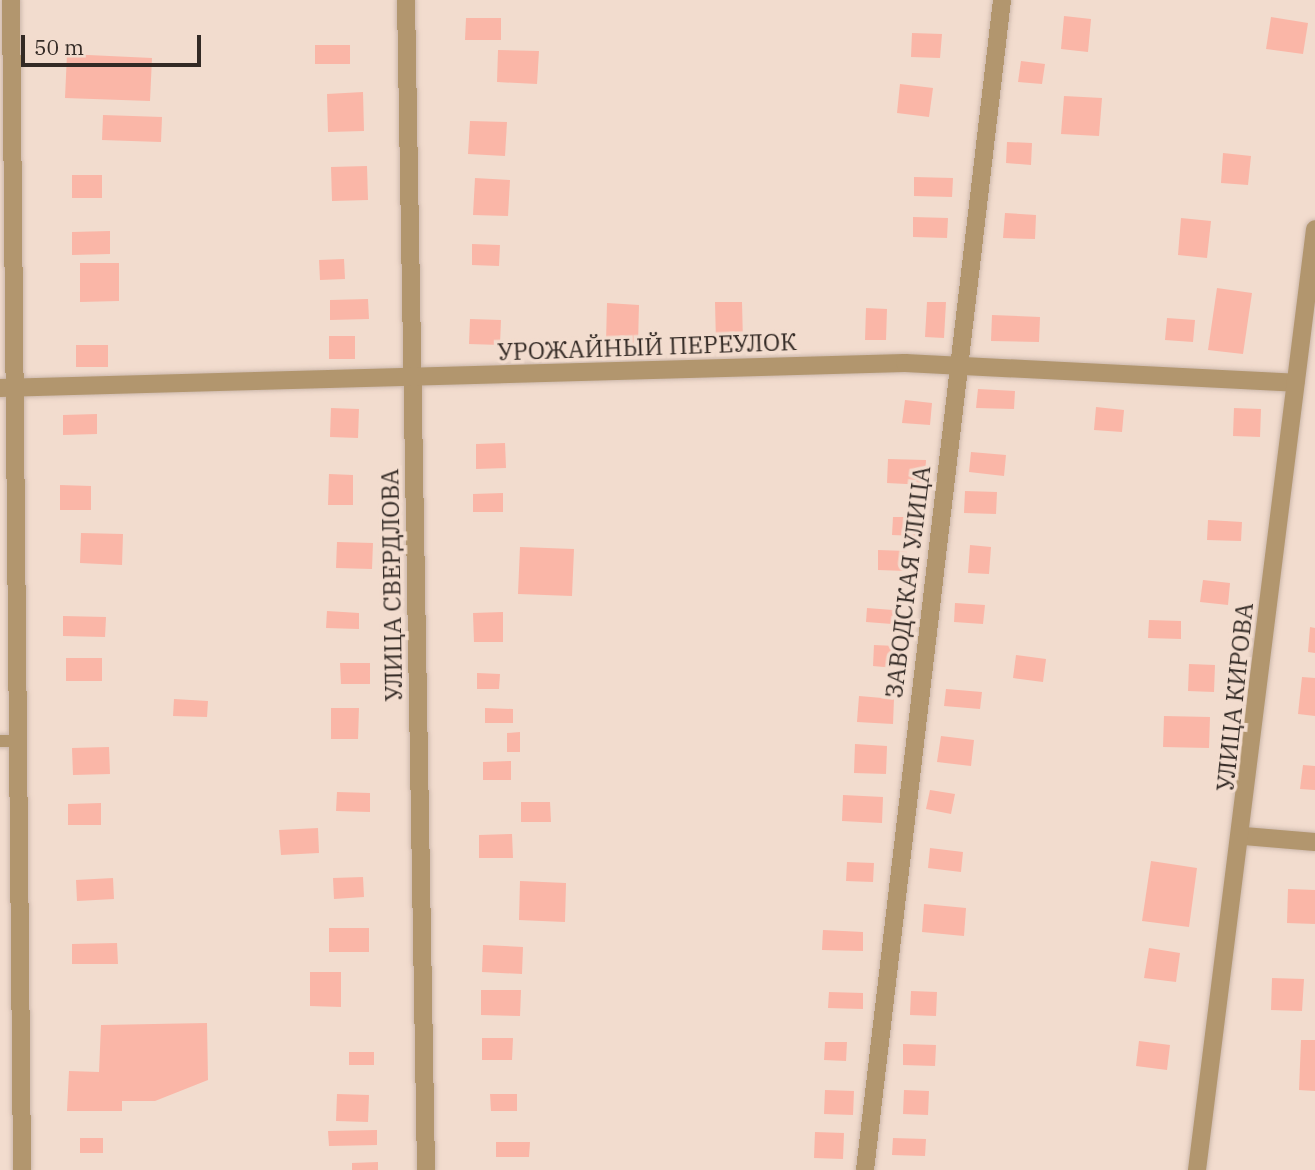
<!DOCTYPE html>
<meta charset="utf-8">
<style>
body{margin:0}
#map{position:relative;width:1315px;height:1170px;overflow:hidden;background:#f2dcce;font-family:"IBM Plex Serif",serif}
div>[style]{position:absolute}
.building>*{inset:0;background:#fab6a7}
.roads{filter:drop-shadow(0 0 2px #ccb8ac) drop-shadow(0 0 2px #ccb8ac)}
.service>*{height:12px;margin:-6px;padding:0 6px;transform-origin:6px;border-radius:6px;background:#b2966e}
.minor>*{height:18px;margin:-9px;padding:0 9px;transform-origin:9px;border-radius:9px;background:#b2966e}
.tertiary>*{height:18px;margin:-9px;padding:0 9px;transform-origin:9px;border-radius:9px;background:#b2966e}
span{translate:-50% -50%;white-space:nowrap;text-align:center;line-height:1.15;-webkit-text-stroke:7px #f2dcce;paint-order:stroke}
.street-label{font-size:24px;color:#332a25}
.scale{position:absolute;left:21px;top:35px;width:180px;height:32px;box-sizing:border-box;border:4px solid #332a25;border-top:0;padding-left:9px;font-size:21px;line-height:24px;white-space:nowrap;color:#332a25;-webkit-text-stroke:5px #f2dcce;paint-order:stroke}
</style>
<div id="map">
<div class="building">
<i style="clip-path:polygon(1064px 16px,1091px 19px,1088px 52px,1061px 49px)"></i>
<i style="clip-path:polygon(1271px 17px,1308px 23px,1303px 54px,1266px 49px)"></i>
<i style="clip-path:polygon(466px 18px,501px 18px,501px 40px,465px 40px)"></i>
<i style="clip-path:polygon(912px 33px,942px 34px,940px 58px,911px 57px)"></i>
<i style="clip-path:polygon(315px 45px,350px 45px,350px 64px,315px 64px)"></i>
<i style="clip-path:polygon(498px 50px,539px 51px,537px 84px,497px 82px)"></i>
<i style="clip-path:polygon(67px 54px,152px 58px,150px 101px,65px 98px)"></i>
<i style="clip-path:polygon(1021px 61px,1045px 64px,1042px 84px,1018px 82px)"></i>
<i style="clip-path:polygon(900px 84px,933px 88px,929px 117px,897px 113px)"></i>
<i style="clip-path:polygon(363px 92px,364px 131px,328px 132px,327px 94px)"></i>
<i style="clip-path:polygon(1064px 96px,1102px 98px,1099px 136px,1061px 134px)"></i>
<i style="clip-path:polygon(103px 115px,162px 117px,161px 142px,102px 140px)"></i>
<i style="clip-path:polygon(470px 121px,507px 122px,505px 156px,468px 154px)"></i>
<i style="clip-path:polygon(1007px 142px,1032px 143px,1031px 165px,1006px 163px)"></i>
<i style="clip-path:polygon(1223px 153px,1251px 156px,1248px 185px,1221px 183px)"></i>
<i style="clip-path:polygon(367px 166px,368px 200px,332px 201px,331px 167px)"></i>
<i style="clip-path:polygon(72px 175px,102px 175px,102px 198px,72px 198px)"></i>
<i style="clip-path:polygon(914px 177px,953px 178px,952px 197px,914px 196px)"></i>
<i style="clip-path:polygon(475px 178px,510px 180px,508px 216px,473px 215px)"></i>
<i style="clip-path:polygon(1005px 213px,1036px 215px,1035px 239px,1003px 238px)"></i>
<i style="clip-path:polygon(913px 217px,948px 218px,947px 238px,913px 237px)"></i>
<i style="clip-path:polygon(1181px 218px,1211px 221px,1207px 258px,1178px 255px)"></i>
<i style="clip-path:polygon(110px 231px,110px 254px,72px 255px,72px 232px)"></i>
<i style="clip-path:polygon(472px 244px,500px 245px,499px 266px,472px 265px)"></i>
<i style="clip-path:polygon(344px 259px,345px 279px,320px 280px,319px 260px)"></i>
<i style="clip-path:polygon(80px 263px,119px 263px,119px 301px,80px 302px)"></i>
<i style="clip-path:polygon(1217px 288px,1252px 293px,1243px 354px,1208px 350px)"></i>
<i style="clip-path:polygon(368px 299px,369px 319px,330px 320px,330px 300px)"></i>
<i style="clip-path:polygon(715px 302px,742px 302px,743px 342px,716px 343px)"></i>
<i style="clip-path:polygon(927px 302px,946px 302px,944px 338px,925px 337px)"></i>
<i style="clip-path:polygon(607px 303px,639px 305px,638px 344px,606px 342px)"></i>
<i style="clip-path:polygon(866px 308px,887px 309px,886px 340px,865px 340px)"></i>
<i style="clip-path:polygon(992px 315px,1040px 317px,1039px 342px,991px 341px)"></i>
<i style="clip-path:polygon(1167px 318px,1195px 320px,1193px 342px,1165px 340px)"></i>
<i style="clip-path:polygon(470px 319px,501px 320px,500px 345px,469px 344px)"></i>
<i style="clip-path:polygon(329px 336px,355px 336px,355px 359px,329px 359px)"></i>
<i style="clip-path:polygon(76px 345px,108px 345px,108px 367px,76px 367px)"></i>
<i style="clip-path:polygon(978px 389px,1015px 391px,1014px 409px,976px 408px)"></i>
<i style="clip-path:polygon(905px 400px,932px 403px,930px 425px,902px 423px)"></i>
<i style="clip-path:polygon(1096px 407px,1124px 410px,1122px 432px,1094px 430px)"></i>
<i style="clip-path:polygon(331px 408px,359px 409px,358px 438px,330px 437px)"></i>
<i style="clip-path:polygon(1234px 408px,1261px 409px,1260px 437px,1233px 436px)"></i>
<i style="clip-path:polygon(97px 414px,97px 434px,63px 435px,63px 415px)"></i>
<i style="clip-path:polygon(505px 443px,506px 468px,476px 469px,476px 444px)"></i>
<i style="clip-path:polygon(971px 452px,1006px 455px,1004px 476px,969px 472px)"></i>
<i style="clip-path:polygon(888px 459px,926px 460px,925px 485px,887px 483px)"></i>
<i style="clip-path:polygon(329px 474px,353px 475px,353px 505px,328px 505px)"></i>
<i style="clip-path:polygon(60px 485px,91px 486px,91px 510px,60px 510px)"></i>
<i style="clip-path:polygon(965px 491px,997px 492px,996px 514px,964px 513px)"></i>
<i style="clip-path:polygon(503px 493px,503px 512px,473px 512px,473px 494px)"></i>
<i style="clip-path:polygon(893px 517px,918px 517px,918px 536px,892px 535px)"></i>
<i style="clip-path:polygon(1208px 520px,1242px 522px,1241px 541px,1207px 540px)"></i>
<i style="clip-path:polygon(81px 533px,123px 534px,122px 565px,80px 563px)"></i>
<i style="clip-path:polygon(337px 542px,373px 543px,372px 569px,336px 568px)"></i>
<i style="clip-path:polygon(970px 545px,991px 547px,989px 574px,968px 573px)"></i>
<i style="clip-path:polygon(520px 547px,574px 549px,572px 596px,518px 594px)"></i>
<i style="clip-path:polygon(878px 550px,907px 551px,906px 571px,878px 570px)"></i>
<i style="clip-path:polygon(1203px 580px,1230px 583px,1228px 605px,1200px 602px)"></i>
<i style="clip-path:polygon(955px 603px,985px 605px,983px 624px,954px 622px)"></i>
<i style="clip-path:polygon(867px 608px,893px 610px,892px 624px,866px 622px)"></i>
<i style="clip-path:polygon(327px 611px,359px 613px,359px 629px,326px 628px)"></i>
<i style="clip-path:polygon(503px 612px,503px 642px,474px 642px,473px 613px)"></i>
<i style="clip-path:polygon(63px 616px,106px 617px,105px 637px,63px 636px)"></i>
<i style="clip-path:polygon(1149px 620px,1181px 621px,1181px 639px,1148px 638px)"></i>
<i style="clip-path:polygon(1310px 627px,1315px 628px,1315px 653px,1308px 652px)"></i>
<i style="clip-path:polygon(874px 645px,896px 646px,895px 668px,873px 666px)"></i>
<i style="clip-path:polygon(1016px 655px,1046px 659px,1043px 682px,1013px 678px)"></i>
<i style="clip-path:polygon(66px 658px,102px 658px,102px 681px,66px 681px)"></i>
<i style="clip-path:polygon(340px 663px,370px 663px,370px 684px,341px 684px)"></i>
<i style="clip-path:polygon(1189px 664px,1215px 665px,1214px 692px,1188px 691px)"></i>
<i style="clip-path:polygon(477px 673px,500px 674px,499px 689px,477px 689px)"></i>
<i style="clip-path:polygon(1302px 677px,1315px 678px,1315px 716px,1298px 714px)"></i>
<i style="clip-path:polygon(946px 689px,982px 692px,980px 709px,944px 706px)"></i>
<i style="clip-path:polygon(859px 696px,894px 699px,893px 724px,857px 722px)"></i>
<i style="clip-path:polygon(174px 699px,208px 701px,207px 717px,173px 716px)"></i>
<i style="clip-path:polygon(331px 708px,359px 708px,358px 739px,331px 739px)"></i>
<i style="clip-path:polygon(485px 708px,513px 709px,513px 723px,485px 723px)"></i>
<i style="clip-path:polygon(1164px 716px,1210px 717px,1209px 748px,1163px 747px)"></i>
<i style="clip-path:polygon(520px 732px,520px 752px,507px 752px,507px 733px)"></i>
<i style="clip-path:polygon(941px 736px,974px 740px,971px 766px,937px 762px)"></i>
<i style="clip-path:polygon(855px 744px,887px 746px,886px 774px,854px 773px)"></i>
<i style="clip-path:polygon(109px 747px,110px 774px,73px 775px,72px 748px)"></i>
<i style="clip-path:polygon(511px 761px,511px 780px,483px 780px,483px 762px)"></i>
<i style="clip-path:polygon(1303px 765px,1315px 766px,1315px 790px,1300px 789px)"></i>
<i style="clip-path:polygon(930px 790px,955px 794px,951px 814px,926px 809px)"></i>
<i style="clip-path:polygon(337px 792px,370px 793px,370px 812px,336px 811px)"></i>
<i style="clip-path:polygon(843px 795px,883px 797px,882px 823px,842px 821px)"></i>
<i style="clip-path:polygon(521px 802px,550px 802px,551px 822px,521px 822px)"></i>
<i style="clip-path:polygon(101px 803px,101px 825px,68px 825px,68px 804px)"></i>
<i style="clip-path:polygon(318px 828px,319px 853px,281px 855px,279px 830px)"></i>
<i style="clip-path:polygon(512px 834px,513px 858px,479px 858px,479px 835px)"></i>
<i style="clip-path:polygon(930px 848px,963px 852px,961px 872px,928px 868px)"></i>
<i style="clip-path:polygon(1151px 861px,1197px 868px,1189px 927px,1142px 921px)"></i>
<i style="clip-path:polygon(847px 862px,874px 863px,873px 882px,846px 881px)"></i>
<i style="clip-path:polygon(363px 877px,364px 897px,334px 899px,333px 878px)"></i>
<i style="clip-path:polygon(113px 878px,114px 899px,77px 901px,76px 880px)"></i>
<i style="clip-path:polygon(520px 881px,566px 883px,565px 922px,519px 920px)"></i>
<i style="clip-path:polygon(1288px 889px,1315px 890px,1315px 924px,1287px 923px)"></i>
<i style="clip-path:polygon(924px 904px,966px 908px,964px 936px,922px 932px)"></i>
<i style="clip-path:polygon(329px 928px,369px 928px,369px 952px,329px 952px)"></i>
<i style="clip-path:polygon(823px 930px,863px 932px,863px 951px,822px 950px)"></i>
<i style="clip-path:polygon(117px 943px,118px 964px,72px 964px,72px 944px)"></i>
<i style="clip-path:polygon(483px 945px,523px 947px,522px 974px,482px 972px)"></i>
<i style="clip-path:polygon(1149px 948px,1180px 953px,1176px 982px,1144px 978px)"></i>
<i style="clip-path:polygon(310px 972px,341px 972px,341px 1007px,310px 1006px)"></i>
<i style="clip-path:polygon(1272px 978px,1304px 979px,1302px 1011px,1271px 1010px)"></i>
<i style="clip-path:polygon(481px 990px,521px 990px,520px 1016px,481px 1015px)"></i>
<i style="clip-path:polygon(911px 991px,937px 992px,936px 1016px,910px 1015px)"></i>
<i style="clip-path:polygon(829px 992px,863px 993px,863px 1009px,828px 1008px)"></i>
<i style="clip-path:polygon(207px 1023px,208px 1080px,155px 1101px,122px 1101px,122px 1111px,67px 1111px,69px 1071px,99px 1072px,101px 1025px)"></i>
<i style="clip-path:polygon(482px 1038px,513px 1038px,512px 1060px,482px 1060px)"></i>
<i style="clip-path:polygon(1301px 1040px,1315px 1040px,1315px 1091px,1299px 1090px)"></i>
<i style="clip-path:polygon(1139px 1041px,1170px 1045px,1167px 1070px,1136px 1066px)"></i>
<i style="clip-path:polygon(825px 1042px,847px 1042px,846px 1061px,824px 1060px)"></i>
<i style="clip-path:polygon(903px 1044px,936px 1045px,935px 1066px,903px 1065px)"></i>
<i style="clip-path:polygon(349px 1052px,374px 1052px,374px 1065px,349px 1065px)"></i>
<i style="clip-path:polygon(825px 1090px,854px 1091px,853px 1115px,824px 1114px)"></i>
<i style="clip-path:polygon(904px 1090px,929px 1091px,928px 1115px,903px 1114px)"></i>
<i style="clip-path:polygon(337px 1094px,369px 1095px,368px 1122px,336px 1121px)"></i>
<i style="clip-path:polygon(490px 1094px,517px 1094px,517px 1111px,491px 1111px)"></i>
<i style="clip-path:polygon(377px 1130px,377px 1145px,329px 1146px,328px 1131px)"></i>
<i style="clip-path:polygon(815px 1132px,844px 1133px,843px 1159px,814px 1158px)"></i>
<i style="clip-path:polygon(80px 1138px,103px 1138px,103px 1153px,80px 1153px)"></i>
<i style="clip-path:polygon(893px 1138px,926px 1139px,925px 1156px,892px 1155px)"></i>
<i style="clip-path:polygon(496px 1142px,530px 1142px,529px 1157px,496px 1157px)"></i>
<i style="clip-path:polygon(378px 1162px,378px 1170px,352px 1170px,352px 1163px)"></i>
</div>
<div class="roads">
<div class="service">
<i style="left:0;top:741px;width:14px"></i>
</div>
<div class="minor">
<i style="left:406px;top:0;width:1170px;rotate:89.02deg"></i>
<i style="left:0;top:388px;width:905px;rotate:-1.58deg"></i>
<i style="left:905px;top:363px;width:391px;rotate:2.9deg"></i>
<i style="left:1244px;top:836px;width:71px;rotate:4.8deg"></i>
<i style="left:865px;top:1170px;width:1178px;rotate:-83.32deg"></i>
</div>
<div class="tertiary">
<i style="left:11px;top:0;width:1170px;rotate:89.46deg"></i>
<i style="left:1197px;top:1170px;width:948px;rotate:-82.85deg"></i>
</div>
</div>
<div class="street-label">
<span style="left:647px;top:347px;rotate:-2deg">УРОЖАЙНЫЙ ПЕРЕУЛОК</span>
<span style="left:908px;top:582px;rotate:-83deg">ЗАВОДСКАЯ УЛИЦА</span>
<span style="left:392px;top:585px;rotate:-91deg">УЛИЦА СВЕРДЛОВА</span>
<span style="left:1235px;top:697px;rotate:-84deg">УЛИЦА КИРОВА</span>
</div>
<div class="scale">50 m</div>
</div>
